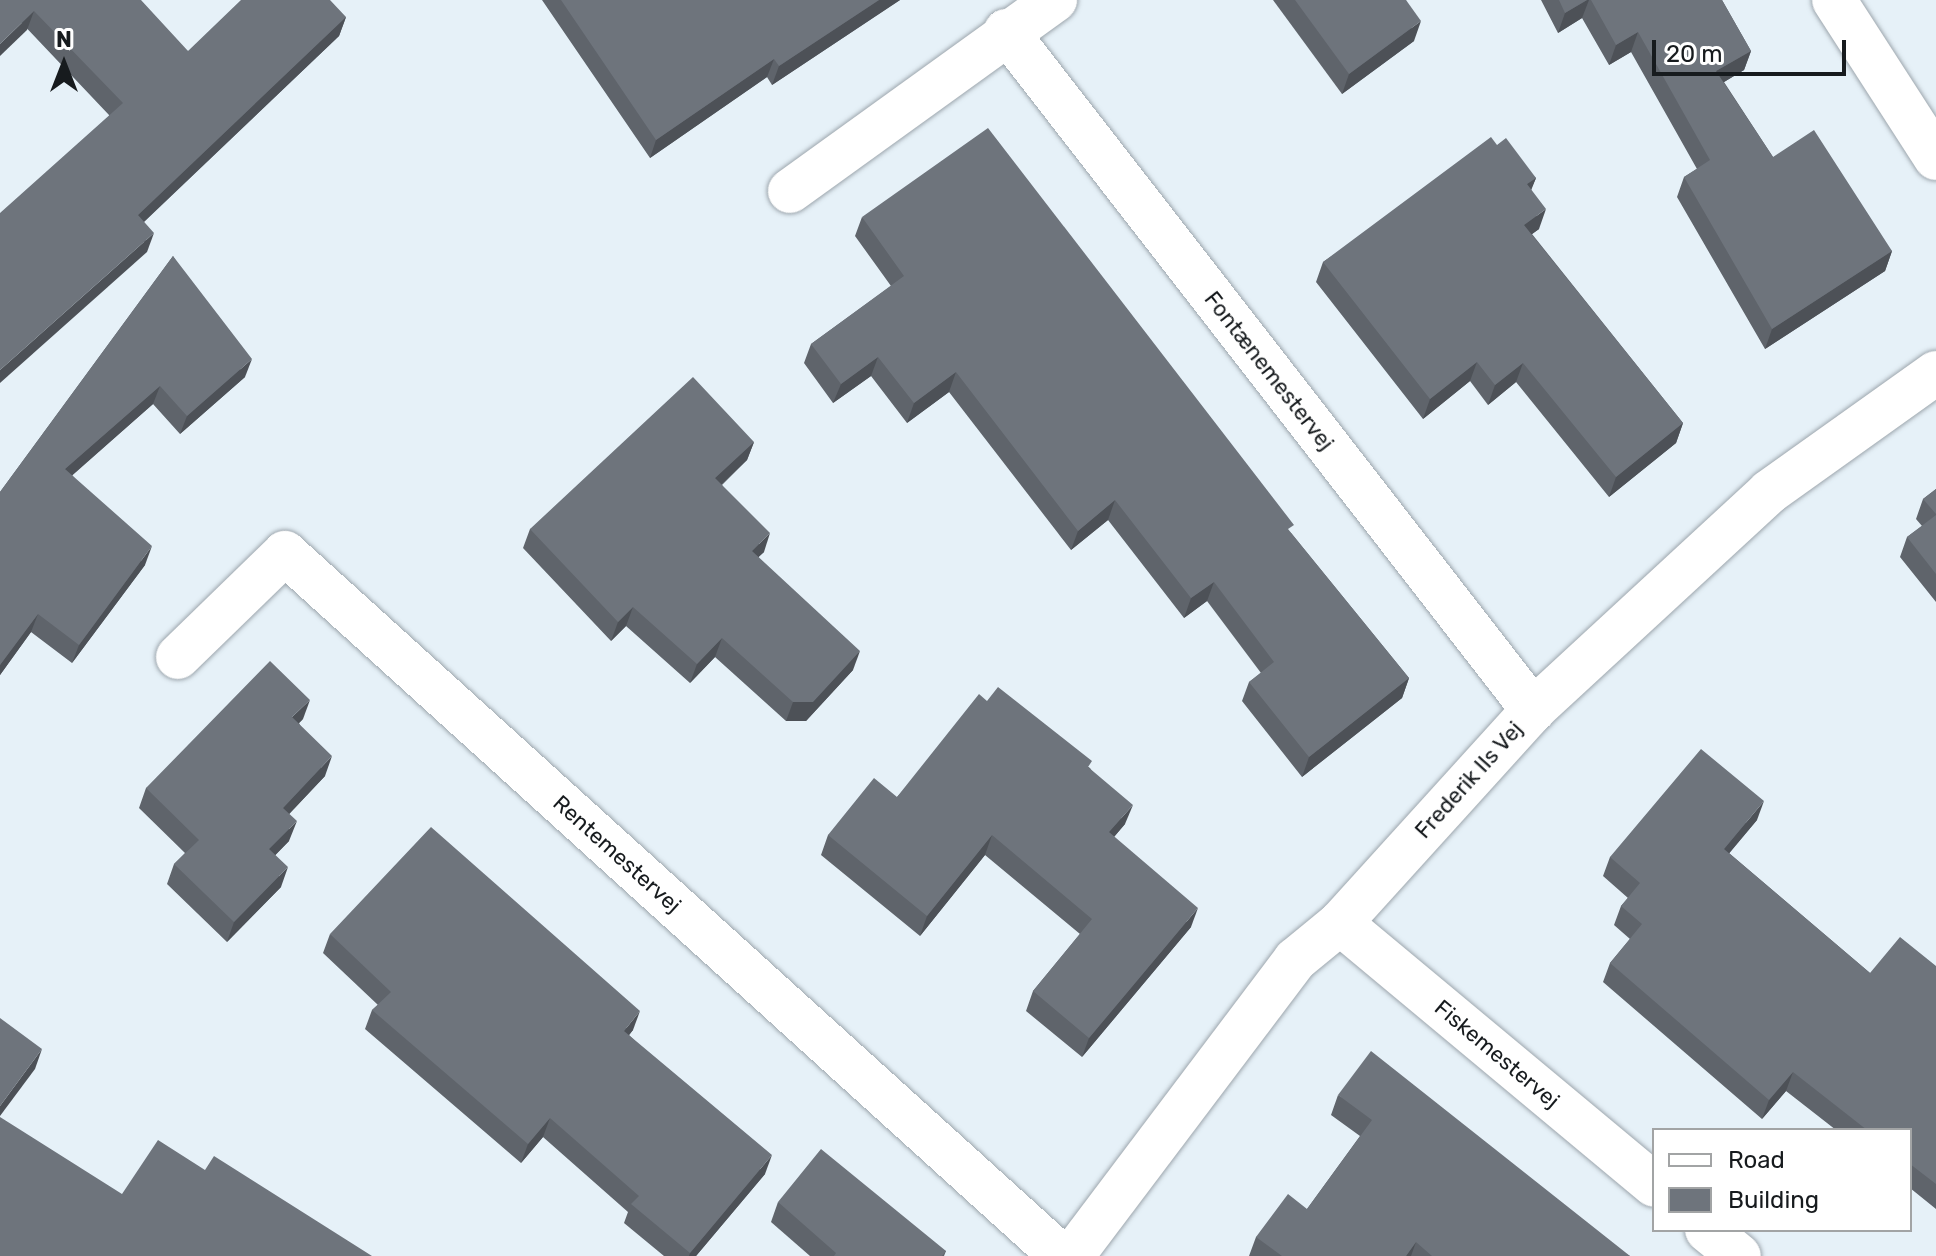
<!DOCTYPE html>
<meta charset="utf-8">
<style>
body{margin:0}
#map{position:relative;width:1936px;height:1256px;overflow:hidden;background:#e6f1f8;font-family:Rubik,sans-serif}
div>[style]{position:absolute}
.roads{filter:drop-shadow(0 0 2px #9da6ad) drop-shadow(0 0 2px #9da6ad)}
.street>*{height:44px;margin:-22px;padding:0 22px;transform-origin:22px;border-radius:22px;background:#fff}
.wall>*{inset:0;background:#5f646b}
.shaded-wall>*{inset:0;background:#4d5157}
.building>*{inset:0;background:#6e747c}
span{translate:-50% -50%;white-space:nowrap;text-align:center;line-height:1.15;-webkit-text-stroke:8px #fff;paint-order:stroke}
.street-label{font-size:22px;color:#171b1e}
.legend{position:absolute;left:1652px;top:1128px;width:260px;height:104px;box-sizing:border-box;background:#fff;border:2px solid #a2a4a5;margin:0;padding:10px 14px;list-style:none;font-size:24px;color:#171b1e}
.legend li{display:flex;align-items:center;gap:16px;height:40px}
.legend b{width:40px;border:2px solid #a2a4a5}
.north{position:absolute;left:24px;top:24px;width:80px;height:80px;-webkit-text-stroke:6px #fff;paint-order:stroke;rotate:0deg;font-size:22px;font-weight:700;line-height:32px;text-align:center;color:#171b1e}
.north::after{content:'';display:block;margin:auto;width:28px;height:36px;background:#171b1e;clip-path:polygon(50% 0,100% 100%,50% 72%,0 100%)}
.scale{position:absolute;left:1652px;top:40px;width:194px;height:36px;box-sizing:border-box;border:4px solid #171b1e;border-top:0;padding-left:10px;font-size:24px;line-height:28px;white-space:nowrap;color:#171b1e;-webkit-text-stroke:6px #fff;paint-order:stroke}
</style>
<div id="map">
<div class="roads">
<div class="street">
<i style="left:1834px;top:0;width:188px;rotate:57.2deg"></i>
<i style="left:1006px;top:31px;width:860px;rotate:52.18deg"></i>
<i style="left:790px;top:191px;width:327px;rotate:-35.8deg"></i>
<i style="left:178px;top:657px;width:149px;rotate:-44.2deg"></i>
<i style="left:285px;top:553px;width:1047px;rotate:42.17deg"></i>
<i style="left:1340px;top:923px;width:409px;rotate:39.8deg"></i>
<i style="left:1707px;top:1230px;width:41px;rotate:39.1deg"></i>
<i style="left:1072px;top:1256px;width:371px;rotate:-53deg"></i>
<i style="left:1295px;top:960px;width:58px;rotate:-39.4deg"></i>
<i style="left:1340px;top:923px;width:287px;rotate:-47.8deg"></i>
<i style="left:1533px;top:710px;width:321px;rotate:-42.7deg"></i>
<i style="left:1769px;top:492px;width:205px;rotate:-35.5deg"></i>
</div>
</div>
<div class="wall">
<i style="clip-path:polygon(0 0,188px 51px,346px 17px,339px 36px,144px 222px,147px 252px,109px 115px)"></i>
<i style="clip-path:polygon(542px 0,900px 0,772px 85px,767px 77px,650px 158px)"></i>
<i style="clip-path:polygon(1273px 0,1406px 0,1414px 41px,1342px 94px)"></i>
<i style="clip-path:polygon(1541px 0,1722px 0,1751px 51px,1744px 70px,1724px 82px,1773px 157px,1892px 251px,1885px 271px,1765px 349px,1677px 197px,1684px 177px,1697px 169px,1631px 52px,1609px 65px,1582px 18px,1558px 33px)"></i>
<i style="clip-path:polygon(1497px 145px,1536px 178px,1531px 189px,1539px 229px,1532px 234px,1683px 423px,1676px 443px,1609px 497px,1516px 382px,1488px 405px,1470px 381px,1423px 419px,1316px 282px,1323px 262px)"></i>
<i style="clip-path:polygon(862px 217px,1291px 533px,1409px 678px,1402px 698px,1302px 777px,1242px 701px,1249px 682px,1261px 673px,1207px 601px,1184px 618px,1108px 520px,1071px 550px,949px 392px,907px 423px,871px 376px,833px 403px,804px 363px,811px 344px,891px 286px,855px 236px)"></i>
<i style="clip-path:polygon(173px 256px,245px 377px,180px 434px,153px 404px,72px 475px,145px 565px,72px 663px,31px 632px,0 675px,0 492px)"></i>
<i style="clip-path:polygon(754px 442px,747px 460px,722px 485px,764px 552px,758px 557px,853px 670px,806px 721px,786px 721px,715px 657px,690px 683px,626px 626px,611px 641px,523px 548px,530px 529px)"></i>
<i style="clip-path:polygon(1936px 489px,1936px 602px,1900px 557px,1907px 537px,1922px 526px,1916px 519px,1923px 499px)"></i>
<i style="clip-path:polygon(987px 701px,1090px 768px,1125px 824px,1114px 837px,1191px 927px,1082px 1057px,1026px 1011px,1033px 991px,1080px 934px,985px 855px,920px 936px,821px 855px,828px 835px,897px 797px)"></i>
<i style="clip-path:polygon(303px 719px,299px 723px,325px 776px,289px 814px,289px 841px,275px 855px,281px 887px,227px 942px,167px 884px,174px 864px,185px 853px,139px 808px,146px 788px)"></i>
<i style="clip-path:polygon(1757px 820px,1729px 853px,1870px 973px,1936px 966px,1936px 1209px,1910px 1188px,1910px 1130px,1836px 1130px,1786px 1091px,1762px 1119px,1603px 982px,1610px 963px,1630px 939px,1614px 925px,1621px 906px,1628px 898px,1603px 876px,1610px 857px)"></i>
<i style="clip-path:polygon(330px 934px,633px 1030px,629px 1035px,765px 1174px,696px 1256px,664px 1256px,624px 1223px,628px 1212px,543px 1137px,521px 1163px,365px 1029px,372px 1010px,378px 1005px,323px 953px)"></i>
<i style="clip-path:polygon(1338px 1095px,1630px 1256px,1249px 1256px,1256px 1237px,1307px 1209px,1360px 1136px,1331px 1115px)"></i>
<i style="clip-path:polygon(778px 1202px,946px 1251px,944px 1256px,810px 1256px,771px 1222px)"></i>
</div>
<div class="shaded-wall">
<i style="clip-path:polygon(879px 0,900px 0,772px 85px,779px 66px)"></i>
<i style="clip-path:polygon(1587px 0,1589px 0,1582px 18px,1558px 33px,1565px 13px)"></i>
<i style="clip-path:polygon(34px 11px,27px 30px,0 56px,0 44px)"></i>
<i style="clip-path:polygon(346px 17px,339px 36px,131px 234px,138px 215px)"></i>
<i style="clip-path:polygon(1421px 21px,1414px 41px,1342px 94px,1349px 74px)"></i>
<i style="clip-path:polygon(1638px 32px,1631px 52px,1609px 65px,1616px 45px)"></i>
<i style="clip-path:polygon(1751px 51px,1744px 70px,1709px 91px,1716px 71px)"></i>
<i style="clip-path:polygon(774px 59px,767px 77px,650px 158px,656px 140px)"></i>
<i style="clip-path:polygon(1536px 178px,1528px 198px,1527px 184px)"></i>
<i style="clip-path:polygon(1546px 209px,1539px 229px,1517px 245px,1524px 225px)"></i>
<i style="clip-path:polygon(154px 233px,147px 252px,0 383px,0 370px)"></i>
<i style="clip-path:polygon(1892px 251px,1885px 271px,1765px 349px,1772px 329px)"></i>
<i style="clip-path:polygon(878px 357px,871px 376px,833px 403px,841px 384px)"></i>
<i style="clip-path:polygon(252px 359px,245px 377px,180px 434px,187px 416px)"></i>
<i style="clip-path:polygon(1477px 362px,1470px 381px,1423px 419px,1430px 399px)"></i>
<i style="clip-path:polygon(1523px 363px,1516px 382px,1488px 405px,1495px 385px)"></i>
<i style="clip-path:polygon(956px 372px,949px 392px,907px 423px,914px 403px)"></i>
<i style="clip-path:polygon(160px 386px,153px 404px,58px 488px,65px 469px)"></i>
<i style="clip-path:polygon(1683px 423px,1676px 443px,1609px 497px,1616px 477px)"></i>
<i style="clip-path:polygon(754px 442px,747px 460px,708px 497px,715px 478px)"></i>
<i style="clip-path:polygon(1115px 500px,1108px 520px,1071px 550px,1078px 531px)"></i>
<i style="clip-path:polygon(770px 533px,764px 552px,745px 570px,752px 551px)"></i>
<i style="clip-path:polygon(152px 546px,145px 565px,72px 663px,79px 645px)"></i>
<i style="clip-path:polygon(1214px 582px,1207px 601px,1184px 618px,1191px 598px)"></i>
<i style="clip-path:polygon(633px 607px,626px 626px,611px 641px,618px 622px)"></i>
<i style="clip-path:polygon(38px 614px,31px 632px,0 675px,0 665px)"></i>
<i style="clip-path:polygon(722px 638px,715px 657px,690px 683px,697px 664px)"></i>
<i style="clip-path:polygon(860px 651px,853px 670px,806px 721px,786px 721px,793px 702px)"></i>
<i style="clip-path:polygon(1409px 678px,1402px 698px,1302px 777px,1309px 757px)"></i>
<i style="clip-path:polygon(310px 700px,303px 719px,285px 737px,292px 717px)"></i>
<i style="clip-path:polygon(332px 756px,325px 776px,276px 828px,283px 808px)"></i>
<i style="clip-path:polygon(1764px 801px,1757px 820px,1717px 868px,1724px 849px)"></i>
<i style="clip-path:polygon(1133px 805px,1125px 824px,1101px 852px,1109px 832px)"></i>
<i style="clip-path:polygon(297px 821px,289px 841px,262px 869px,269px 849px)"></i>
<i style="clip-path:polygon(992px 835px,985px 855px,920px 936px,927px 916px)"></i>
<i style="clip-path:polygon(288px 867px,281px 887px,227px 942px,234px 922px)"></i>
<i style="clip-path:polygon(1198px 908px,1191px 927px,1082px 1057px,1089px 1038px)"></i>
<i style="clip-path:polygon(640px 1011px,633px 1030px,617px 1050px,624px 1031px)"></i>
<i style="clip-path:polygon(42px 1049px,35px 1069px,0 1116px,0 1106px)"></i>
<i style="clip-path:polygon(1793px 1072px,1786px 1091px,1762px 1119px,1769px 1100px)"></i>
<i style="clip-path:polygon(550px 1118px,543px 1137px,521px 1163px,528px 1144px)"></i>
<i style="clip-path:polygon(772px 1155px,765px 1174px,696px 1256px,689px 1256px,690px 1253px)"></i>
<i style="clip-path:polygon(1416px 1242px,1411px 1256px,1406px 1256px)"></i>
</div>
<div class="building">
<i style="clip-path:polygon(0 0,141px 0,188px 51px,241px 0,330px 0,346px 17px,138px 215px,154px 233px,0 370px,0 213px,123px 103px,34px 11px,0 44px)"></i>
<i style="clip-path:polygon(561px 0,879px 0,779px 66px,774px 59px,656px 140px)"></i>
<i style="clip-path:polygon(1295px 0,1406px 0,1421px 21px,1349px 74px)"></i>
<i style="clip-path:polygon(1559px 0,1587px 0,1565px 13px)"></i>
<i style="clip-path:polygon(1591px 0,1722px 0,1751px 51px,1716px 71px,1773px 157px,1814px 130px,1892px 251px,1772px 329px,1684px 177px,1710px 160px,1638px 32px,1616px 45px)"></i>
<i style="clip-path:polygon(988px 128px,1294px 525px,1288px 529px,1409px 678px,1309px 757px,1249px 682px,1274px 662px,1214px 582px,1191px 598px,1115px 500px,1078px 531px,956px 372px,914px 403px,878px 357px,841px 384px,811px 344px,904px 276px,862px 217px)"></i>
<i style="clip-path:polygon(1491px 137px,1497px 145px,1506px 138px,1536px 178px,1527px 184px,1546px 209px,1524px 225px,1683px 423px,1616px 477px,1523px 363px,1495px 385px,1477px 362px,1430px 399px,1323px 262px)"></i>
<i style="clip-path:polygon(173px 256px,252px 359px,187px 416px,160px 386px,65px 469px,152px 546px,79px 645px,38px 614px,0 665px,0 492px)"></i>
<i style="clip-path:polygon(693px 377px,754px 442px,715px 478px,770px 533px,752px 551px,860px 651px,813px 702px,793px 702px,722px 638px,697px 664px,633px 607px,618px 622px,530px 529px)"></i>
<i style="clip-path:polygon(1936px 489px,1936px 514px,1923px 499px)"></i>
<i style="clip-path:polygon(1936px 515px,1936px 574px,1907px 537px)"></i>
<i style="clip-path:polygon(270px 661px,310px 700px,292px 717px,332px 756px,283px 808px,297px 821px,269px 849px,288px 867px,234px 922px,174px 864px,199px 840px,146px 788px)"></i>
<i style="clip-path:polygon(998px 687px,1092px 761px,1088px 767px,1133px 805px,1109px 832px,1198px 908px,1089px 1038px,1033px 991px,1092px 919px,992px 835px,927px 916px,828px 835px,874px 778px,897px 797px,979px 694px,987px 701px)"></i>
<i style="clip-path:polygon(1701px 749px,1764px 801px,1724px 849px,1870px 973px,1900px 937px,1936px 966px,1936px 1184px,1910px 1164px,1910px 1130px,1867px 1130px,1793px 1072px,1769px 1100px,1610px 963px,1642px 924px,1621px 906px,1640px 883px,1610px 857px)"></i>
<i style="clip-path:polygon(431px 827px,640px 1011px,624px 1031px,772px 1155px,690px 1253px,631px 1204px,639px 1196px,550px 1118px,528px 1144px,372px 1010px,391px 992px,330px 934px)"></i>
<i style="clip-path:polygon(0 1018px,42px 1049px,0 1106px)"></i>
<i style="clip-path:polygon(1371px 1051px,1630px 1256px,1432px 1256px,1416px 1242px,1406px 1256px,1282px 1256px,1256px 1237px,1288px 1194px,1307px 1209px,1372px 1120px,1338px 1095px)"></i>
<i style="clip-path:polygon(0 1117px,122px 1194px,158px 1140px,205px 1170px,214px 1156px,372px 1256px,0 1256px)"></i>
<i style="clip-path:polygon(821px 1149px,946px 1251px,942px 1256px,834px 1256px,836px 1253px,778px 1202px)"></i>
</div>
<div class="street-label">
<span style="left:1269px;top:371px;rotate:52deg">Fontænemestervej</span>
<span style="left:1469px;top:780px;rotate:-48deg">Frederik IIs Vej</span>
<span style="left:617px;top:854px;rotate:42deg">Rentemestervej</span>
<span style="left:1497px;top:1054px;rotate:40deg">Fiskemestervej</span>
</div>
<ul class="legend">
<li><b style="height:10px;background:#fff"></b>Road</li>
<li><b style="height:22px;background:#6e747c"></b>Building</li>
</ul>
<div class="north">N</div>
<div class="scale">20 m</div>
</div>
